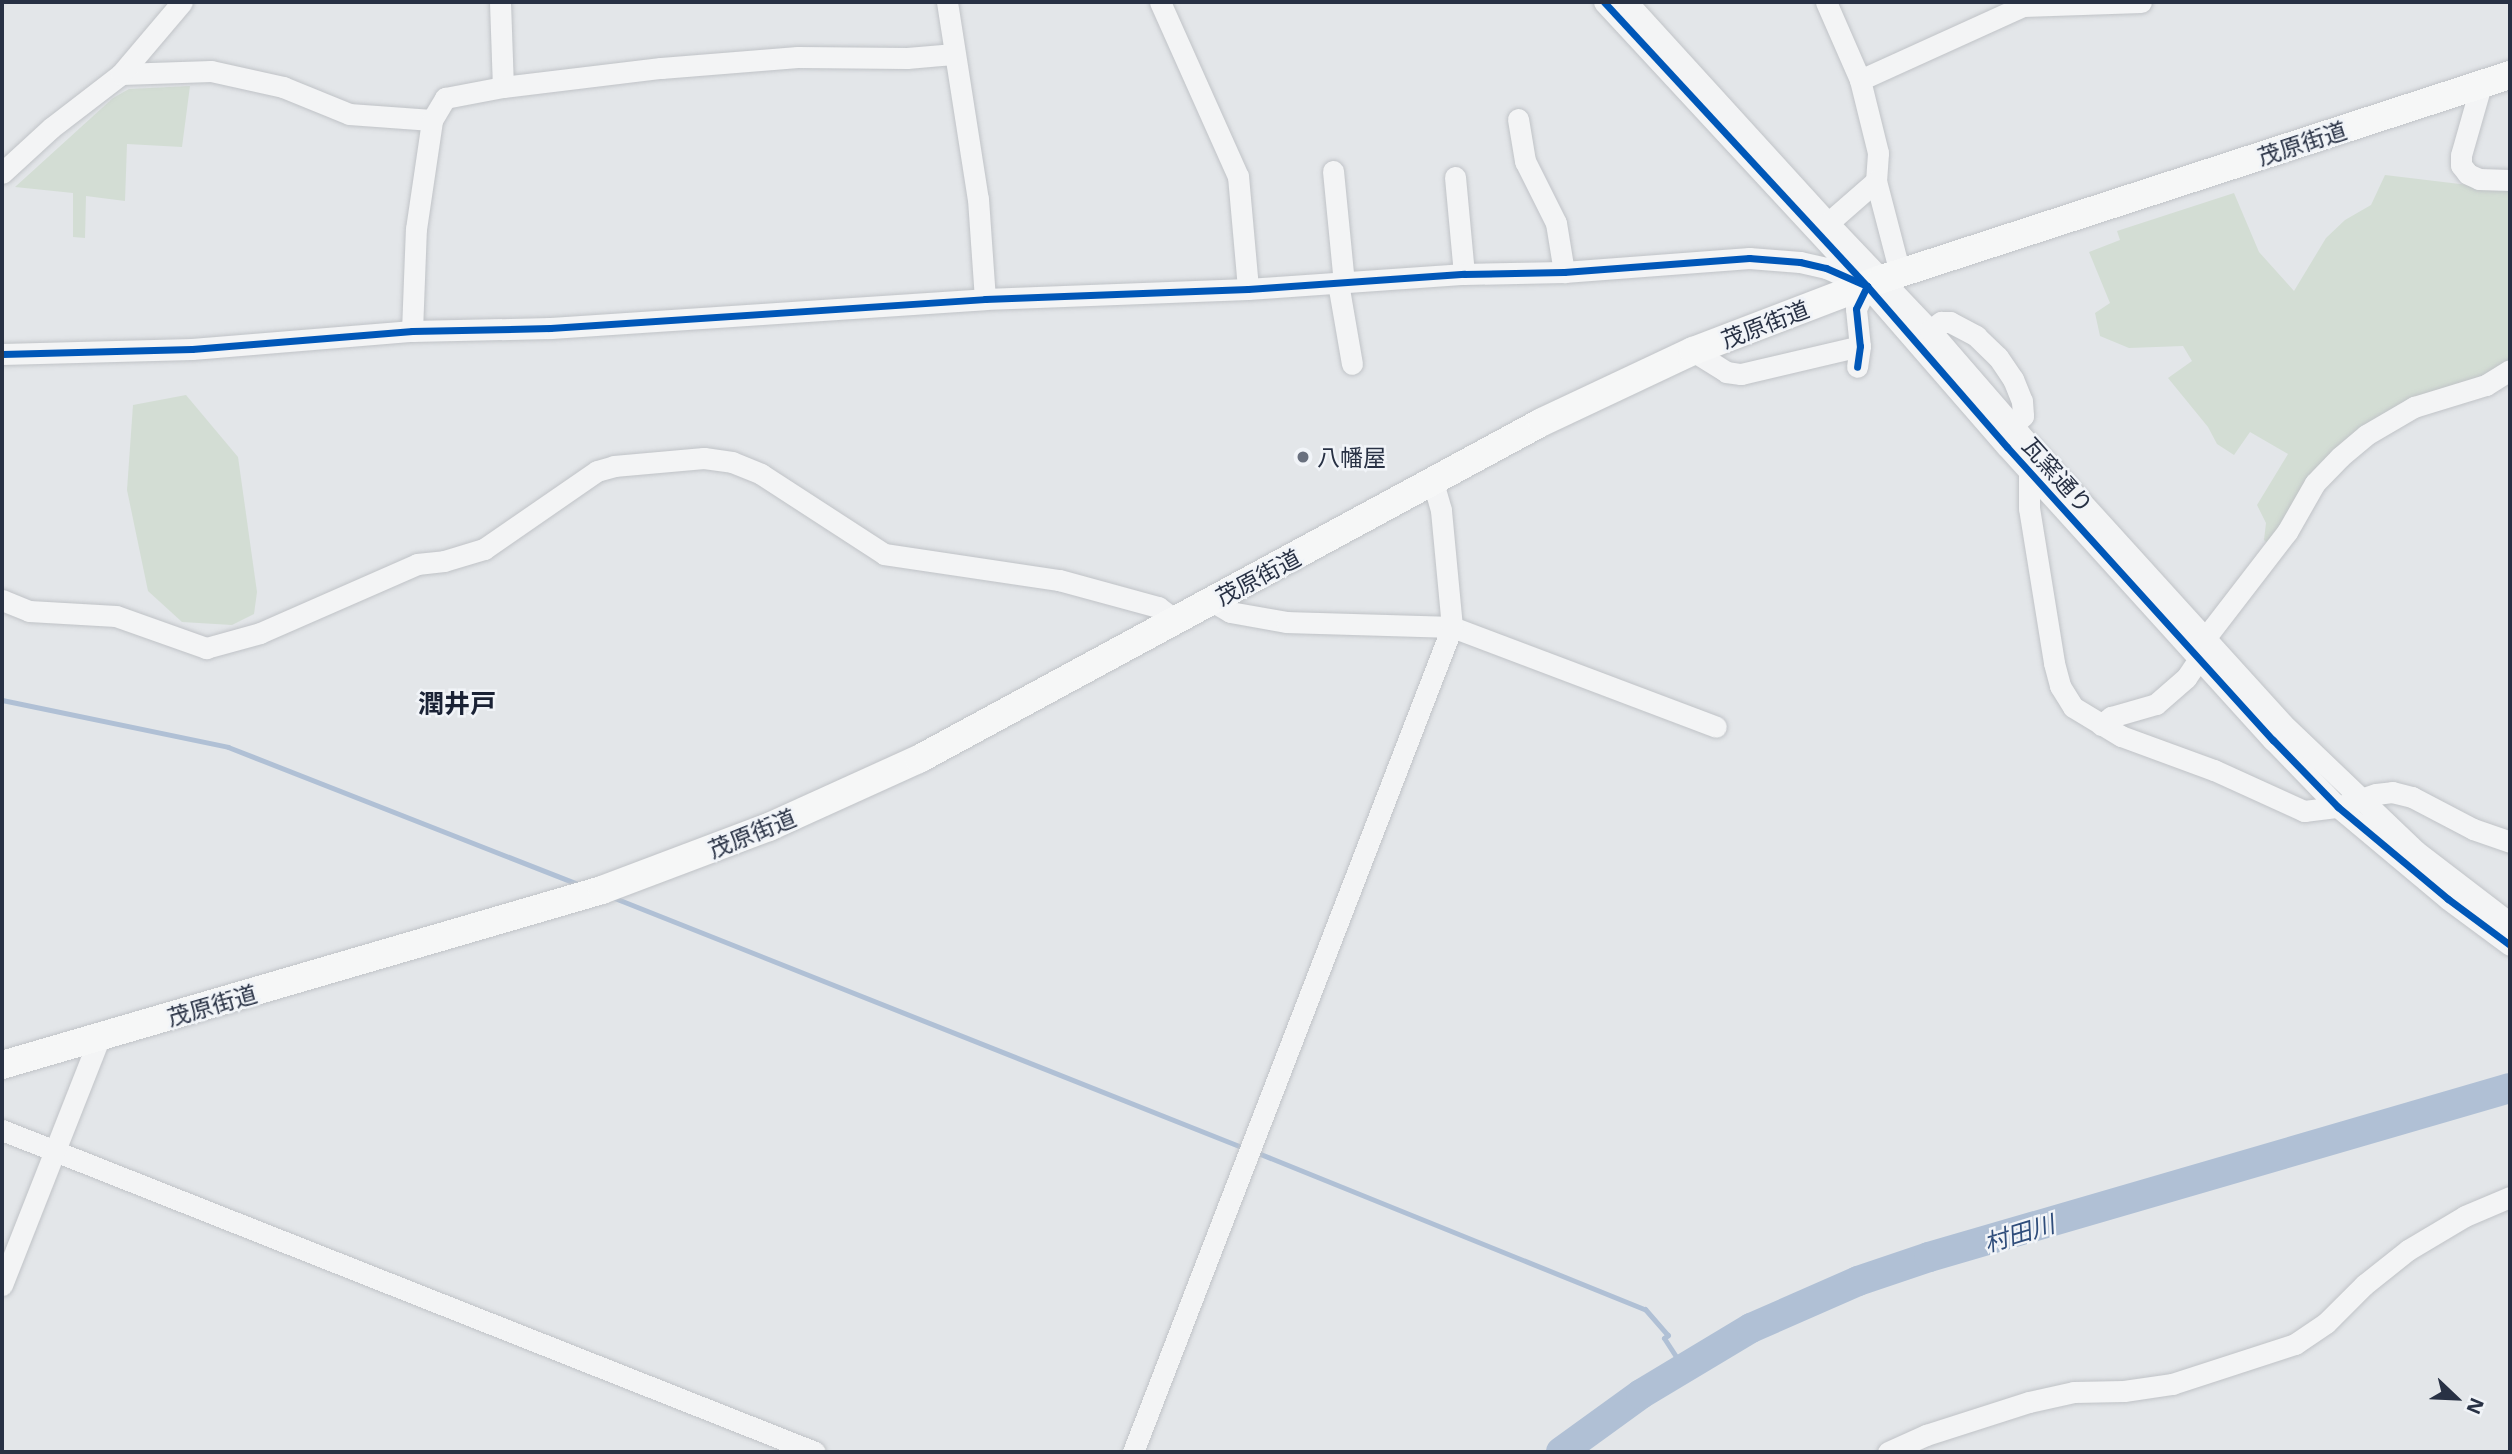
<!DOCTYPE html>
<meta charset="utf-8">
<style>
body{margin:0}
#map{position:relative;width:2512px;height:1454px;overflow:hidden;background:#e3e6e9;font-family:"Open Sans","Noto Sans JP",sans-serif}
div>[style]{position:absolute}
.green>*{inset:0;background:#d3ddd4}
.stream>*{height:5px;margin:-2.5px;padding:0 2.5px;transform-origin:2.5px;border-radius:2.5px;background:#b0c0d5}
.river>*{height:30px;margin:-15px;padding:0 15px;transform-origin:15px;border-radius:15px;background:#b0c0d5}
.roads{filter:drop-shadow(0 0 2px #c0c3c7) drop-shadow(0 0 2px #c0c3c7)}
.minor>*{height:21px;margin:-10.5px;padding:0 10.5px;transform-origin:10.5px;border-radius:10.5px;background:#f3f4f5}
.major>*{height:28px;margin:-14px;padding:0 14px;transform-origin:14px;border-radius:14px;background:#f6f7f7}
.cycleway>*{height:7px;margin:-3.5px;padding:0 3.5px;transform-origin:3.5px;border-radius:3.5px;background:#0057b8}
.dots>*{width:19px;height:19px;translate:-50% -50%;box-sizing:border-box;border:4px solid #f1f4f8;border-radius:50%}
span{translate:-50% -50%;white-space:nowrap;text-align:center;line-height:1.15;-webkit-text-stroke:5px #f1f4f8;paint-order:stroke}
.street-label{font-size:23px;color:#283144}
.poi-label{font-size:23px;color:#283144}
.left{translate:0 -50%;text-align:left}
.water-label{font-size:24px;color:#2f4d7b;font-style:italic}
.quarter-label{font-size:26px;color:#1a2235;font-weight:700}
.frame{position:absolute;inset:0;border:4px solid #283144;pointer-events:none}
.north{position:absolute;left:2421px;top:1363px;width:70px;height:70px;-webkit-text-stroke:5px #f1f4f8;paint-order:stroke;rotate:113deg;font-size:19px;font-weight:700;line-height:28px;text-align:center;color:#283144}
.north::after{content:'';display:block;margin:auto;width:24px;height:32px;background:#283144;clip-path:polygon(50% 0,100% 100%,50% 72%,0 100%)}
</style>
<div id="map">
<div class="green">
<i style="clip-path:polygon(190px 86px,182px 147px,127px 144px,125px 201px,86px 196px,85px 238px,73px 237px,73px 193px,15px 187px,113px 98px,129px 89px)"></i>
<i style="clip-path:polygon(2385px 175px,2468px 185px,2510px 184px,2510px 381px,2425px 409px,2358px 453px,2322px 492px,2296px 538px,2281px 556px,2264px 540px,2266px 523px,2257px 505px,2288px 454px,2250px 432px,2234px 455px,2217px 444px,2208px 427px,2168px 378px,2192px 361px,2183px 346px,2129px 348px,2100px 336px,2095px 313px,2110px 303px,2089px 252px,2120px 240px,2117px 231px,2234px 193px,2259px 252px,2294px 291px,2326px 238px,2345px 220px,2371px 205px)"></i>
<i style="clip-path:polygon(186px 395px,238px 457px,257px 592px,254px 614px,232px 625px,182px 622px,148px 591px,127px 490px,133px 405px)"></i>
</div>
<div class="stream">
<i style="left:2px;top:700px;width:231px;rotate:11.7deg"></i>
<i style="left:228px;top:747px;width:378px;rotate:21.4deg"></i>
<i style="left:612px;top:897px;width:680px;rotate:21.66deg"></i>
<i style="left:1253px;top:1151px;width:423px;rotate:22deg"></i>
<i style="left:1645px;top:1309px;width:35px;rotate:49deg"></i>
<i style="left:1668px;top:1335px;width:5px;rotate:143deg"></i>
<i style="left:1664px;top:1338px;width:35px;rotate:57deg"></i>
</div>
<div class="river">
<i style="left:1561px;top:1452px;width:99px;rotate:-35.9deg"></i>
<i style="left:1641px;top:1394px;width:128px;rotate:-31deg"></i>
<i style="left:1751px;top:1328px;width:117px;rotate:-23.7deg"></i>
<i style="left:1858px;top:1281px;width:75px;rotate:-18.7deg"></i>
<i style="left:1929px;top:1257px;width:605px;rotate:-16.22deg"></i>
</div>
<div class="roads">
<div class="minor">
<i style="left:500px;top:2px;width:85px;rotate:88deg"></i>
<i style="left:947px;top:2px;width:199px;rotate:81.1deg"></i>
<i style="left:978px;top:199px;width:100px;rotate:86deg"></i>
<i style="left:1160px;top:2px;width:191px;rotate:65.9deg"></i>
<i style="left:1238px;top:176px;width:113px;rotate:84.9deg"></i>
<i style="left:1604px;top:2px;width:387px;rotate:47.2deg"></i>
<i style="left:1867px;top:286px;width:213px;rotate:49deg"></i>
<i style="left:2007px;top:447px;width:396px;rotate:47.8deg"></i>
<i style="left:2273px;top:740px;width:93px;rotate:45.9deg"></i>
<i style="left:2338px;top:807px;width:143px;rotate:39.9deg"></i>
<i style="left:2448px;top:899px;width:77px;rotate:36.6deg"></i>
<i style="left:1627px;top:2px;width:299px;rotate:47.7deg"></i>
<i style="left:1828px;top:223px;width:148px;rotate:46.4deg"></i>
<i style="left:1930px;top:330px;width:138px;rotate:49.1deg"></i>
<i style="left:2020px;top:434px;width:391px;rotate:47.8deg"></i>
<i style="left:2283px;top:724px;width:184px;rotate:43.7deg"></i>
<i style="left:2416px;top:851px;width:118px;rotate:37.5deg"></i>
<i style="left:1826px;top:2px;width:85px;rotate:66.4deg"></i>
<i style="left:1860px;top:80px;width:75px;rotate:76.1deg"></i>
<i style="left:1878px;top:153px;width:28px;rotate:94deg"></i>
<i style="left:1876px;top:181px;width:95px;rotate:75.4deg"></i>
<i style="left:121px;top:74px;width:90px;rotate:-1.9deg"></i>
<i style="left:211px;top:71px;width:74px;rotate:12.5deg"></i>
<i style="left:283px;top:87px;width:71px;rotate:22.2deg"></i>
<i style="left:349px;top:114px;width:83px;rotate:4.1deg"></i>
<i style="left:1860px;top:80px;width:179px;rotate:-24.4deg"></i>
<i style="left:2023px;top:6px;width:118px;rotate:-1.9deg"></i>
<i style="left:2481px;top:85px;width:73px;rotate:105.9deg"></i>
<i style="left:2461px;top:155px;width:10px;rotate:90deg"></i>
<i style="left:2461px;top:165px;width:11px;rotate:52deg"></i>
<i style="left:2468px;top:174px;width:12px;rotate:24deg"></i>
<i style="left:2479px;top:179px;width:31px;rotate:2deg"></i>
<i style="left:1518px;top:119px;width:43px;rotate:80.5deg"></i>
<i style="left:1525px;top:161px;width:69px;rotate:63.4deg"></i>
<i style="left:1556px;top:223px;width:50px;rotate:80.7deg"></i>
<i style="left:1333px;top:171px;width:113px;rotate:84.4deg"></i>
<i style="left:2px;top:173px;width:67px;rotate:-42.6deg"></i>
<i style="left:51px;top:128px;width:88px;rotate:-37.6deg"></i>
<i style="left:121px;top:74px;width:94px;rotate:-49.7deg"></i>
<i style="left:1455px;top:177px;width:97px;rotate:84.7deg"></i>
<i style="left:1828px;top:223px;width:64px;rotate:-41.2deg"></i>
<i style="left:1338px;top:283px;width:82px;rotate:80.2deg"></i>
<i style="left:1930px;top:330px;width:14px;rotate:-36deg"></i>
<i style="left:1941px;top:322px;width:9px"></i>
<i style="left:1950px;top:322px;width:30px;rotate:28deg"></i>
<i style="left:1976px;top:336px;width:30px;rotate:44deg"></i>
<i style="left:1998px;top:357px;width:27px;rotate:56deg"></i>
<i style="left:2013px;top:379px;width:24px;rotate:68deg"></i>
<i style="left:2022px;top:401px;width:15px;rotate:86deg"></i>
<i style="left:2023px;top:416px;width:15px;rotate:138deg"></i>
<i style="left:412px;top:331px;width:102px;rotate:-87.8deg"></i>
<i style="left:416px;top:229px;width:110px;rotate:-81.6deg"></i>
<i style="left:432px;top:120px;width:26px;rotate:-59deg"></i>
<i style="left:445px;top:98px;width:59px;rotate:-10.7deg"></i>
<i style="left:503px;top:87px;width:159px;rotate:-6.9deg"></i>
<i style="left:661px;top:68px;width:137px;rotate:-4.6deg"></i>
<i style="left:798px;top:57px;width:109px;rotate:0.5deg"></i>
<i style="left:907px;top:58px;width:46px;rotate:-5deg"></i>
<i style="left:1693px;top:351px;width:39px;rotate:32deg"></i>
<i style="left:1726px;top:372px;width:15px;rotate:8deg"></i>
<i style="left:1741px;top:374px;width:122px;rotate:-13.2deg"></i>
<i style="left:2px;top:354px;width:190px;rotate:-1.5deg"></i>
<i style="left:192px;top:349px;width:221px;rotate:-4.7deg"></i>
<i style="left:412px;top:331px;width:138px;rotate:-1.2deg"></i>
<i style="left:550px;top:328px;width:436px;rotate:-3.8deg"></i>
<i style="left:985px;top:299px;width:263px;rotate:-2.2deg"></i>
<i style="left:1248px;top:289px;width:217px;rotate:-4deg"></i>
<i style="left:1464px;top:274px;width:100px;rotate:-1.1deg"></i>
<i style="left:1564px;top:272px;width:186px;rotate:-4.3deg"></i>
<i style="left:1749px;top:258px;width:51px;rotate:4.5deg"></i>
<i style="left:1800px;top:262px;width:27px;rotate:13deg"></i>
<i style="left:1826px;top:268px;width:45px;rotate:23.7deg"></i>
<i style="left:1867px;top:286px;width:25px;rotate:116deg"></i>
<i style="left:1856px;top:309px;width:37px;rotate:84deg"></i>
<i style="left:1860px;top:346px;width:21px;rotate:98deg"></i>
<i style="left:2029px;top:472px;width:36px;rotate:90deg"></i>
<i style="left:2029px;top:508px;width:157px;rotate:80.8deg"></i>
<i style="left:2054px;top:663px;width:24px;rotate:75deg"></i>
<i style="left:2060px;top:686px;width:25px;rotate:58deg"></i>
<i style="left:2073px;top:707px;width:56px;rotate:31.1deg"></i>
<i style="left:2121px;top:736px;width:99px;rotate:20.1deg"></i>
<i style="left:2214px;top:770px;width:99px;rotate:24.5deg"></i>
<i style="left:2304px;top:811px;width:34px;rotate:-7deg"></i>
<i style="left:2338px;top:807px;width:40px;rotate:-18.9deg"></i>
<i style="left:2376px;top:794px;width:16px;rotate:-7deg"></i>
<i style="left:2392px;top:792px;width:21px;rotate:14deg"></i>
<i style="left:2412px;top:797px;width:69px;rotate:27.7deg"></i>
<i style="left:2473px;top:829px;width:39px;rotate:19deg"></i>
<i style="left:2px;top:600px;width:29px;rotate:22deg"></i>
<i style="left:29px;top:611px;width:87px;rotate:3.3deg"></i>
<i style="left:116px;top:616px;width:96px;rotate:19.6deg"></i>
<i style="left:206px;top:648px;width:56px;rotate:-15.5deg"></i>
<i style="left:260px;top:633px;width:171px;rotate:-23.7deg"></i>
<i style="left:417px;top:564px;width:27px;rotate:-6deg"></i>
<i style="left:444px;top:561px;width:42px;rotate:-16.7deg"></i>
<i style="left:484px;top:549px;width:137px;rotate:-34.6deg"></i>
<i style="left:597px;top:471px;width:18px;rotate:-16deg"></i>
<i style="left:614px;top:466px;width:90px;rotate:-5.1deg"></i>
<i style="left:704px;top:458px;width:28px;rotate:8deg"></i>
<i style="left:732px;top:462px;width:31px;rotate:22deg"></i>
<i style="left:761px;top:474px;width:147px;rotate:33deg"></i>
<i style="left:884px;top:554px;width:177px;rotate:8.5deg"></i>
<i style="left:1059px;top:580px;width:103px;rotate:15.3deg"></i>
<i style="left:1158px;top:607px;width:21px;rotate:37deg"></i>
<i style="left:1213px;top:602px;width:20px;rotate:30deg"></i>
<i style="left:1230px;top:612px;width:58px;rotate:10deg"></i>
<i style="left:1287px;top:622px;width:165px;rotate:1.7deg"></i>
<i style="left:1452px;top:627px;width:282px;rotate:20.7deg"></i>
<i style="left:2206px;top:637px;width:133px;rotate:-52.4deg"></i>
<i style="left:2287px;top:532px;width:56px;rotate:-60.3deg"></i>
<i style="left:2315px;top:483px;width:36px;rotate:-46deg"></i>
<i style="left:2340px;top:457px;width:34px;rotate:-40deg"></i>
<i style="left:2366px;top:435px;width:56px;rotate:-30.3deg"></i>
<i style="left:2414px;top:407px;width:75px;rotate:-17deg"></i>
<i style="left:2486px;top:385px;width:28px;rotate:-32deg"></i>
<i style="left:2101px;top:725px;width:13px;rotate:-39deg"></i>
<i style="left:2111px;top:717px;width:47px;rotate:-16.1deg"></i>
<i style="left:2156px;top:704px;width:40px;rotate:-41deg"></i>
<i style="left:2186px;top:678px;width:22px;rotate:-56deg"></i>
<i style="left:2px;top:1130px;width:874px;rotate:21.61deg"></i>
<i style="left:2px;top:1285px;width:268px;rotate:-68.5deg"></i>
<i style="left:1133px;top:1452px;width:885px;rotate:-68.86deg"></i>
<i style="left:1452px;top:627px;width:118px;rotate:-95.4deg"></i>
<i style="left:1441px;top:510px;width:29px;rotate:-106deg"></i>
<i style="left:1888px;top:1452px;width:42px;rotate:-24.1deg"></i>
<i style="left:1926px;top:1435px;width:108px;rotate:-17.8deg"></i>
<i style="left:2029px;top:1402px;width:46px;rotate:-12.5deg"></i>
<i style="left:2074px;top:1392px;width:50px;rotate:-1.1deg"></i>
<i style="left:2124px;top:1391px;width:49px;rotate:-8.3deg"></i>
<i style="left:2172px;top:1384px;width:129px;rotate:-18deg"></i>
<i style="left:2295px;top:1344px;width:37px;rotate:-34deg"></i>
<i style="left:2326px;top:1323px;width:54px;rotate:-45deg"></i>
<i style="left:2364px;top:1285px;width:56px;rotate:-38.5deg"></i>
<i style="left:2408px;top:1250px;width:66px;rotate:-30.8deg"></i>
<i style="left:2465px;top:1216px;width:49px;rotate:-22.9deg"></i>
</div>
<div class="major">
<i style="left:2px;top:1065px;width:625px;rotate:-16.26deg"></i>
<i style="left:602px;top:890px;width:178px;rotate:-20.7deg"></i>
<i style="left:769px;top:827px;width:165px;rotate:-24.4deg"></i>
<i style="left:919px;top:759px;width:708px;rotate:-28.41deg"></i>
<i style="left:1542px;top:422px;width:167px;rotate:-25.2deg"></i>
<i style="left:1693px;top:351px;width:202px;rotate:-20.9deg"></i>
<i style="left:1882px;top:279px;width:660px;rotate:-18deg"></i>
</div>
</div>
<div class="cycleway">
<i style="left:1604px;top:2px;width:387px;rotate:47.2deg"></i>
<i style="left:1867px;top:286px;width:213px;rotate:49deg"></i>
<i style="left:2007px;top:447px;width:396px;rotate:47.8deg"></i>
<i style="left:2273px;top:740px;width:93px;rotate:45.9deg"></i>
<i style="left:2338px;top:807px;width:143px;rotate:39.9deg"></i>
<i style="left:2448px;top:899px;width:77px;rotate:36.6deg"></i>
<i style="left:2px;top:354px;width:190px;rotate:-1.5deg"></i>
<i style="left:192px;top:349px;width:221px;rotate:-4.7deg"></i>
<i style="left:412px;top:331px;width:138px;rotate:-1.2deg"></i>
<i style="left:550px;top:328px;width:436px;rotate:-3.8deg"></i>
<i style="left:985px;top:299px;width:263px;rotate:-2.2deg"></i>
<i style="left:1248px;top:289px;width:217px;rotate:-4deg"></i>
<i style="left:1464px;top:274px;width:100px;rotate:-1.1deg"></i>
<i style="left:1564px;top:272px;width:186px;rotate:-4.3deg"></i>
<i style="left:1749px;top:258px;width:51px;rotate:4.5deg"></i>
<i style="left:1800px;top:262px;width:27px;rotate:13deg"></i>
<i style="left:1826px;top:268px;width:45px;rotate:23.7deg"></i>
<i style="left:1867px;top:286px;width:25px;rotate:116deg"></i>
<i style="left:1856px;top:309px;width:37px;rotate:84deg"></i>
<i style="left:1860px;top:346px;width:21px;rotate:98deg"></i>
</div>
<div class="dots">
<i style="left:1303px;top:457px;background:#69707e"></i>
</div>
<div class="street-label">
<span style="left:2302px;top:143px;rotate:-18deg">茂原街道</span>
<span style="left:1765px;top:324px;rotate:-21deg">茂原街道</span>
<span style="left:2058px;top:475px;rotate:48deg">瓦窯通り</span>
<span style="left:1258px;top:577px;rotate:-28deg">茂原街道</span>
<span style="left:752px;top:833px;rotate:-22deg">茂原街道</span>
<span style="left:212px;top:1005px;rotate:-16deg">茂原街道</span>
</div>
<div class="poi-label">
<span class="left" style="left:1317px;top:457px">八幡屋</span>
</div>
<div class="water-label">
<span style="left:2019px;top:1233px;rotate:-17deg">村田川</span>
</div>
<div class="quarter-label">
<span style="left:457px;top:704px">潤井戸</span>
</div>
<div class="frame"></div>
<div class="north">N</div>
</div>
